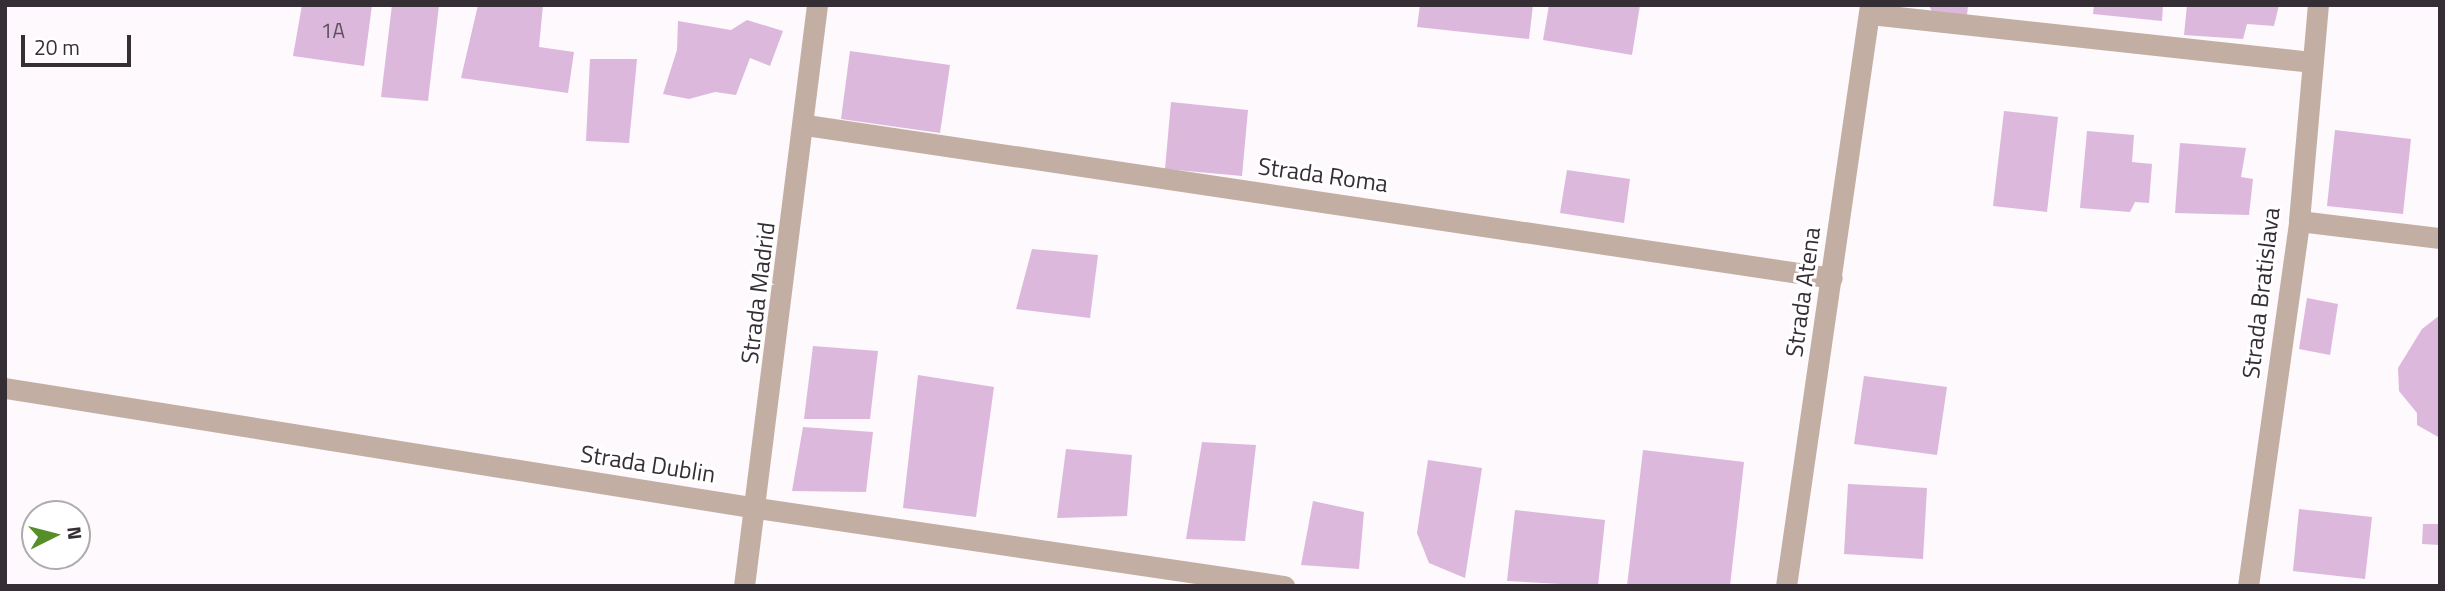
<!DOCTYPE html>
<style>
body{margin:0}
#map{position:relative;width:2445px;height:591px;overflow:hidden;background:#fdf9fd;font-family:"Titillium Web",sans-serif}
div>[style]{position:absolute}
.building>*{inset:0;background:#ddb8dd}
.minor>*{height:21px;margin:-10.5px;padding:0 10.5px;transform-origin:10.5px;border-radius:10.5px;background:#c3aea3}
span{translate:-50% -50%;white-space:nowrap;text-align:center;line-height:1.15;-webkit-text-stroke:6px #fff;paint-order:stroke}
.number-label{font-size:21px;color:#60505f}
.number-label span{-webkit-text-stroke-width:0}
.street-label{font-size:24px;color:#362e35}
.frame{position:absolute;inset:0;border:7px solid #362e35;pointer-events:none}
.north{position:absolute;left:21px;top:500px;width:70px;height:70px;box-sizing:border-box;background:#fff;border:2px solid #afabae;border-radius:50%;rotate:84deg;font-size:19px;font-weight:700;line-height:28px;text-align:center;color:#362e35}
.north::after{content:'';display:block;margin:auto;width:24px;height:32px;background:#568e2a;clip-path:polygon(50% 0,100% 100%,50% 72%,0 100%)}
.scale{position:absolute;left:21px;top:35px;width:110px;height:32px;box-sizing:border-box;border:4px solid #362e35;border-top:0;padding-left:9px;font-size:21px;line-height:24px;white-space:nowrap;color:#362e35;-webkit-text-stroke:5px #fff;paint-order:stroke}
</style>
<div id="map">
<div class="building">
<i style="clip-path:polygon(302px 5px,372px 5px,364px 66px,293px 56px)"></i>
<i style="clip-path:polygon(392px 5px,439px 5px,428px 101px,381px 97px)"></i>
<i style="clip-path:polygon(478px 5px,543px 5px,539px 47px,574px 52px,568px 93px,461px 78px)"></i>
<i style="clip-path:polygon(1420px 5px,1533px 5px,1529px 39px,1417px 27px)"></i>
<i style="clip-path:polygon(1549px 5px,1640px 5px,1632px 55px,1543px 40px)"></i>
<i style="clip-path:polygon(1929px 5px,1968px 5px,1967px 16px,1932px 12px)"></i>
<i style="clip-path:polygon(2094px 5px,2163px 5px,2162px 21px,2093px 14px)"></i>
<i style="clip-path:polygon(2187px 5px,2279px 5px,2274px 26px,2247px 24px,2243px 39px,2184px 35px)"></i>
<i style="clip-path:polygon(747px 20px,783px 31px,770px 66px,750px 58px,736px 95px,715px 92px,689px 99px,663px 94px,677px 50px,678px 21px,731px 30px)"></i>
<i style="clip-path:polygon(850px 51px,950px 65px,940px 133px,841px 119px)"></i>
<i style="clip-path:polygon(590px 59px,637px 59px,629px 143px,586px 141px)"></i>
<i style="clip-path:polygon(1171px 102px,1248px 110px,1242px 176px,1165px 169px)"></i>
<i style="clip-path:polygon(2004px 111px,2058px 117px,2047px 212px,1993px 206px)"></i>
<i style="clip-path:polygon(2335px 130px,2411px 139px,2403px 214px,2327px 206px)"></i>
<i style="clip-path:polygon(2087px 131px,2134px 135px,2132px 162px,2152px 164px,2149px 203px,2135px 202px,2130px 212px,2080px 208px)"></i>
<i style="clip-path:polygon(2180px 143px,2246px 148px,2241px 177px,2253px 179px,2249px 215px,2175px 213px)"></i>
<i style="clip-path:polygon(1567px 170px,1630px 179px,1624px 223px,1560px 213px)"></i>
<i style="clip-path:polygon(1032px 249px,1098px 255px,1090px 318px,1016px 309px)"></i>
<i style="clip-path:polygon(2307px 298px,2338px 304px,2330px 355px,2299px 349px)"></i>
<i style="clip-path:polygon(2440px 315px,2440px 438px,2417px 425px,2417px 413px,2399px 391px,2398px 368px,2422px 329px)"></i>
<i style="clip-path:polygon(813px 346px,878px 351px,870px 419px,804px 419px)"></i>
<i style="clip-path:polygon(918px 375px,994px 387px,976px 517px,903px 508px)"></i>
<i style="clip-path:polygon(1864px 376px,1947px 387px,1937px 455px,1854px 444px)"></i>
<i style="clip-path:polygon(803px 427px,873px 432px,866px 492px,792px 491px)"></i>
<i style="clip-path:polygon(1202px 442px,1256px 445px,1245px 541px,1186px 539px)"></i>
<i style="clip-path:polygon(1066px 449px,1132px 455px,1127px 516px,1057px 518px)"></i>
<i style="clip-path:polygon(1643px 450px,1744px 462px,1730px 586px,1627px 586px)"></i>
<i style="clip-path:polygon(1428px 460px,1482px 468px,1465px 578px,1429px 563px,1417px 533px)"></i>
<i style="clip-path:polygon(1848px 484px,1927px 488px,1923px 559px,1844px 554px)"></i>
<i style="clip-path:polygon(1313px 501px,1364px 512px,1359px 569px,1301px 565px)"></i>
<i style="clip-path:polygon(2299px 509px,2372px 517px,2365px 579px,2293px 571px)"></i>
<i style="clip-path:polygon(1515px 510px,1605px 520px,1598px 586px,1507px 581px)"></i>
<i style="clip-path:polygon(2423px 524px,2440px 524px,2440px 545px,2422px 544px)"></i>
</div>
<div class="minor">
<i style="left:1870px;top:14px;width:443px;rotate:6.2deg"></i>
<i style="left:806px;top:125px;width:1037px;rotate:8.48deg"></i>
<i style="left:2299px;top:221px;width:142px;rotate:6.9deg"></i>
<i style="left:5px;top:388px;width:762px;rotate:9.07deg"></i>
<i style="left:757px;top:508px;width:533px;rotate:8.42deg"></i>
<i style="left:744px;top:586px;width:586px;rotate:-82.84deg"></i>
<i style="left:1786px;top:586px;width:587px;rotate:-81.77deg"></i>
<i style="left:2248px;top:586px;width:369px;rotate:-82deg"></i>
<i style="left:2299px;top:221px;width:217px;rotate:-85deg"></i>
</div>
<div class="number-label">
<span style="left:333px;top:30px">1A</span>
</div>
<div class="street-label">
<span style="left:1323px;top:175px;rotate:8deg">Strada Roma</span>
<span style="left:1803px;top:292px;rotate:-82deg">Strada Atena</span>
<span style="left:758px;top:293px;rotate:-83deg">Strada Madrid</span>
<span style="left:2261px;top:293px;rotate:-83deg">Strada Bratislava</span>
<span style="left:648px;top:464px;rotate:9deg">Strada Dublin</span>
</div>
<div class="frame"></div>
<div class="north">N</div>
<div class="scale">20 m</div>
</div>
